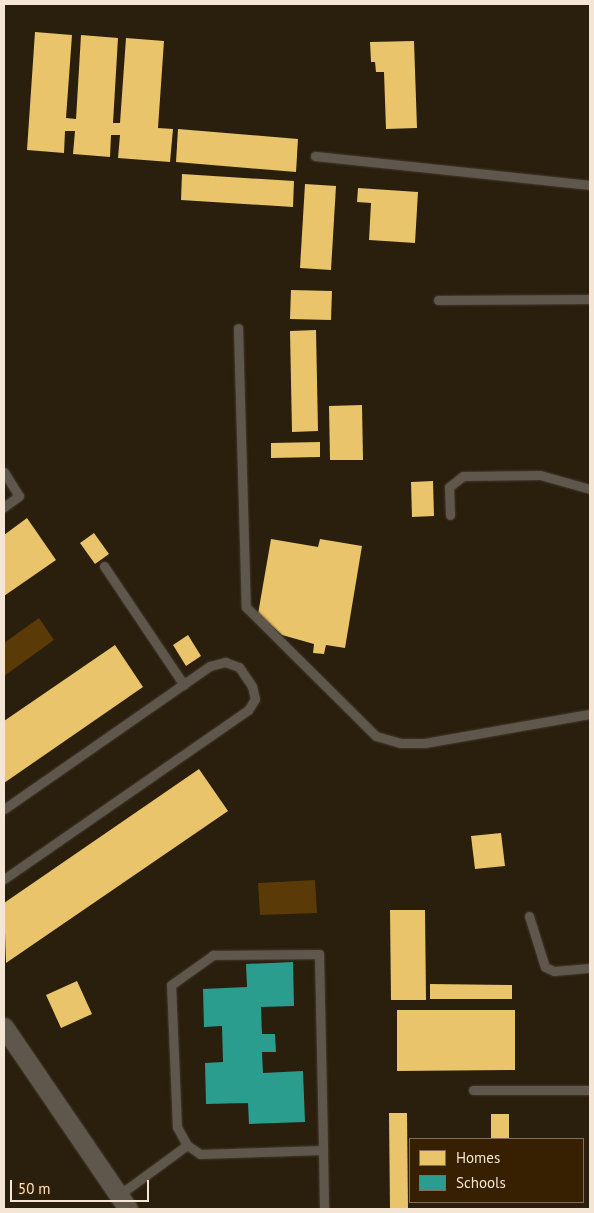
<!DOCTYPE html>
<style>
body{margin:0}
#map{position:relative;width:594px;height:1213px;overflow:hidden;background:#2a1e0d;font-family:"PT Sans",sans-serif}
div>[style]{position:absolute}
.green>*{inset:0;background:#5a3a07}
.homes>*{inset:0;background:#e9c46a}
.schools>*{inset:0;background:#2a9d8f}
.roads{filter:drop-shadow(0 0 1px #443a2f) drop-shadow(0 0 1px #443a2f)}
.service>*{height:9px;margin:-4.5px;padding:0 4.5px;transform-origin:4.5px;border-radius:4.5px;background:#60574c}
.minor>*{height:19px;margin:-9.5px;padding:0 9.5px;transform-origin:9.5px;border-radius:9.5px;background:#60574c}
span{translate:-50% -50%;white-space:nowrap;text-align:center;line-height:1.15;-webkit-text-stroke:5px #362001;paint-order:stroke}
.frame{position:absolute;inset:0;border:5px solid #f4e5d5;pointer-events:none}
.legend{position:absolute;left:409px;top:1138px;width:175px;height:65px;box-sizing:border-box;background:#362001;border:1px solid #826f56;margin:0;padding:6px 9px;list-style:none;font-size:15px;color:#f4e5d5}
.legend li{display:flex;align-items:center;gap:10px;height:25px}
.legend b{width:25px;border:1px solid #826f56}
.scale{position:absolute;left:10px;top:1180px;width:139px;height:22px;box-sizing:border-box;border:2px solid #f4e5d5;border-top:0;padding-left:6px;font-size:15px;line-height:18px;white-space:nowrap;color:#f4e5d5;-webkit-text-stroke:4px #362001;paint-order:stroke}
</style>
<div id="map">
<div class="green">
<i style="clip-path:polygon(39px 618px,54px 640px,4px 676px,4px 643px)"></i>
<i style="clip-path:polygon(315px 880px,317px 913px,260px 915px,258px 883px)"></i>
</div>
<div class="homes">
<i style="clip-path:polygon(35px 32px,72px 35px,66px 118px,76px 119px,81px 35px,118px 38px,113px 123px,120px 123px,126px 38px,164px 41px,158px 128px,173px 129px,170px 162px,118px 158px,120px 135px,111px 135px,110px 157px,73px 154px,75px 131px,65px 131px,64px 153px,27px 150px)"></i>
<i style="clip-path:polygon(414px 41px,417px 128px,386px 129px,384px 72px,376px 72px,375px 62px,371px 62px,370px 42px)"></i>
<i style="clip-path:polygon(178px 129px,298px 139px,296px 172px,176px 162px)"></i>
<i style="clip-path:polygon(182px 174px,294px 181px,293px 207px,181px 200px)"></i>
<i style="clip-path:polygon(305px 184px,336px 186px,331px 270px,300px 268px)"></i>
<i style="clip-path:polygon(358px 188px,418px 192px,415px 243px,369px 240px,371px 203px,357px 202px)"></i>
<i style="clip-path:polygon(291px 290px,332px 291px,331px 320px,290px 319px)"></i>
<i style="clip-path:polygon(316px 330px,318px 431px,292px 432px,290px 331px)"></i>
<i style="clip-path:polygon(362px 405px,363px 460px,330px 460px,329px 406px)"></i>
<i style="clip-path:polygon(320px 442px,320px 457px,271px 458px,271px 443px)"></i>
<i style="clip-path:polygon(433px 481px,434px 516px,412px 517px,411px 482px)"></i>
<i style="clip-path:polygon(27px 518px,56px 560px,4px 596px,4px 535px)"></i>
<i style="clip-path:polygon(94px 533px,109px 554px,95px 564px,80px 543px)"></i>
<i style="clip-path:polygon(271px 539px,318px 547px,320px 539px,362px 546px,345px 648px,326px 645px,324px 654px,313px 653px,314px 644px,282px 635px,258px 614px)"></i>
<i style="clip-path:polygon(188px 635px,201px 656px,186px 666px,173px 645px)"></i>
<i style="clip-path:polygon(115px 645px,143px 687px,4px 783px,4px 721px)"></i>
<i style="clip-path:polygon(199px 769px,228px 811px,6px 963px,4px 903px)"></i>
<i style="clip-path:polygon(501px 833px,505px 866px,475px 869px,471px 836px)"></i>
<i style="clip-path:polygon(390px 910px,425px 910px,426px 1000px,391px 1000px)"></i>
<i style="clip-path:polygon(77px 981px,92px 1014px,61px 1028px,46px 995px)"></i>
<i style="clip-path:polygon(430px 984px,512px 985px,512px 999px,430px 999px)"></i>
<i style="clip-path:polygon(397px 1010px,515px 1010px,515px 1070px,397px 1071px)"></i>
<i style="clip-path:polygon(389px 1113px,407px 1113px,408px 1209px,390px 1209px)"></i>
<i style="clip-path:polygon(491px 1114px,509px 1114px,509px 1139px,491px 1139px)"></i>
</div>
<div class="schools">
<i style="clip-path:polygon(293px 962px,294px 1006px,261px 1007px,262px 1034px,275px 1034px,276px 1052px,262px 1052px,263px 1073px,303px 1071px,305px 1122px,249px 1124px,248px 1103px,206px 1104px,205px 1063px,223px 1062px,222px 1026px,204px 1027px,203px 989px,247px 987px,246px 964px)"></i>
</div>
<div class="roads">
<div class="service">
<i style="left:315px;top:156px;width:277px;rotate:6deg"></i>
<i style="left:438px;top:300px;width:152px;rotate:-0.4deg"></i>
<i style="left:238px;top:328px;width:279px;rotate:88.4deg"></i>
<i style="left:246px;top:607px;width:183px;rotate:44.8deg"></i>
<i style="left:376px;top:736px;width:25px;rotate:16deg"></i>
<i style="left:400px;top:743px;width:25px"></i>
<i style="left:425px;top:743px;width:168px;rotate:-10deg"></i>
<i style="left:4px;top:472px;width:28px;rotate:58deg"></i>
<i style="left:19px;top:496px;width:19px;rotate:144deg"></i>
<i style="left:450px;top:515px;width:28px;rotate:-92deg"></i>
<i style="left:449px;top:487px;width:18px;rotate:-38deg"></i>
<i style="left:463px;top:476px;width:77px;rotate:-0.7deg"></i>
<i style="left:540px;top:475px;width:52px;rotate:15.6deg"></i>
<i style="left:104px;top:566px;width:143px;rotate:56.1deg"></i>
<i style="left:4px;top:809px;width:251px;rotate:-34.8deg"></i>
<i style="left:210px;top:666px;width:16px;rotate:-15deg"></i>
<i style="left:225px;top:662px;width:15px;rotate:20deg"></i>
<i style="left:239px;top:667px;width:23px;rotate:56deg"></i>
<i style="left:252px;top:686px;width:13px;rotate:77deg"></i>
<i style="left:255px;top:699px;width:13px;rotate:122deg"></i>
<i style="left:248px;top:710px;width:297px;rotate:145.3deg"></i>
<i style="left:529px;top:916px;width:53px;rotate:72.6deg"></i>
<i style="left:545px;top:967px;width:10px;rotate:24deg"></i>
<i style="left:554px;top:971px;width:36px;rotate:-5deg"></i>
<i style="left:319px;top:954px;width:196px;rotate:88.8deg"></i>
<i style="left:323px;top:1150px;width:123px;rotate:178.1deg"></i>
<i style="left:200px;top:1154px;width:16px;rotate:-145deg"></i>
<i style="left:187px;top:1145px;width:21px;rotate:-119deg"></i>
<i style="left:177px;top:1127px;width:142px;rotate:-92.4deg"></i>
<i style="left:171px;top:985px;width:52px;rotate:-35.5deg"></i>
<i style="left:213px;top:955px;width:106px;rotate:-0.5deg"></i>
<i style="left:473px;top:1090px;width:117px"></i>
<i style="left:323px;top:1150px;width:59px;rotate:89deg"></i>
<i style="left:119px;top:1195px;width:84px;rotate:-36.3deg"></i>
</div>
<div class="minor">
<i style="left:4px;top:1027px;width:220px;rotate:55.7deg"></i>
</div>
</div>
<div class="frame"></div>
<ul class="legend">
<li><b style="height:14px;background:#e9c46a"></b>Homes</li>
<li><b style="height:14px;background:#2a9d8f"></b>Schools</li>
</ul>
<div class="scale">50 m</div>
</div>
